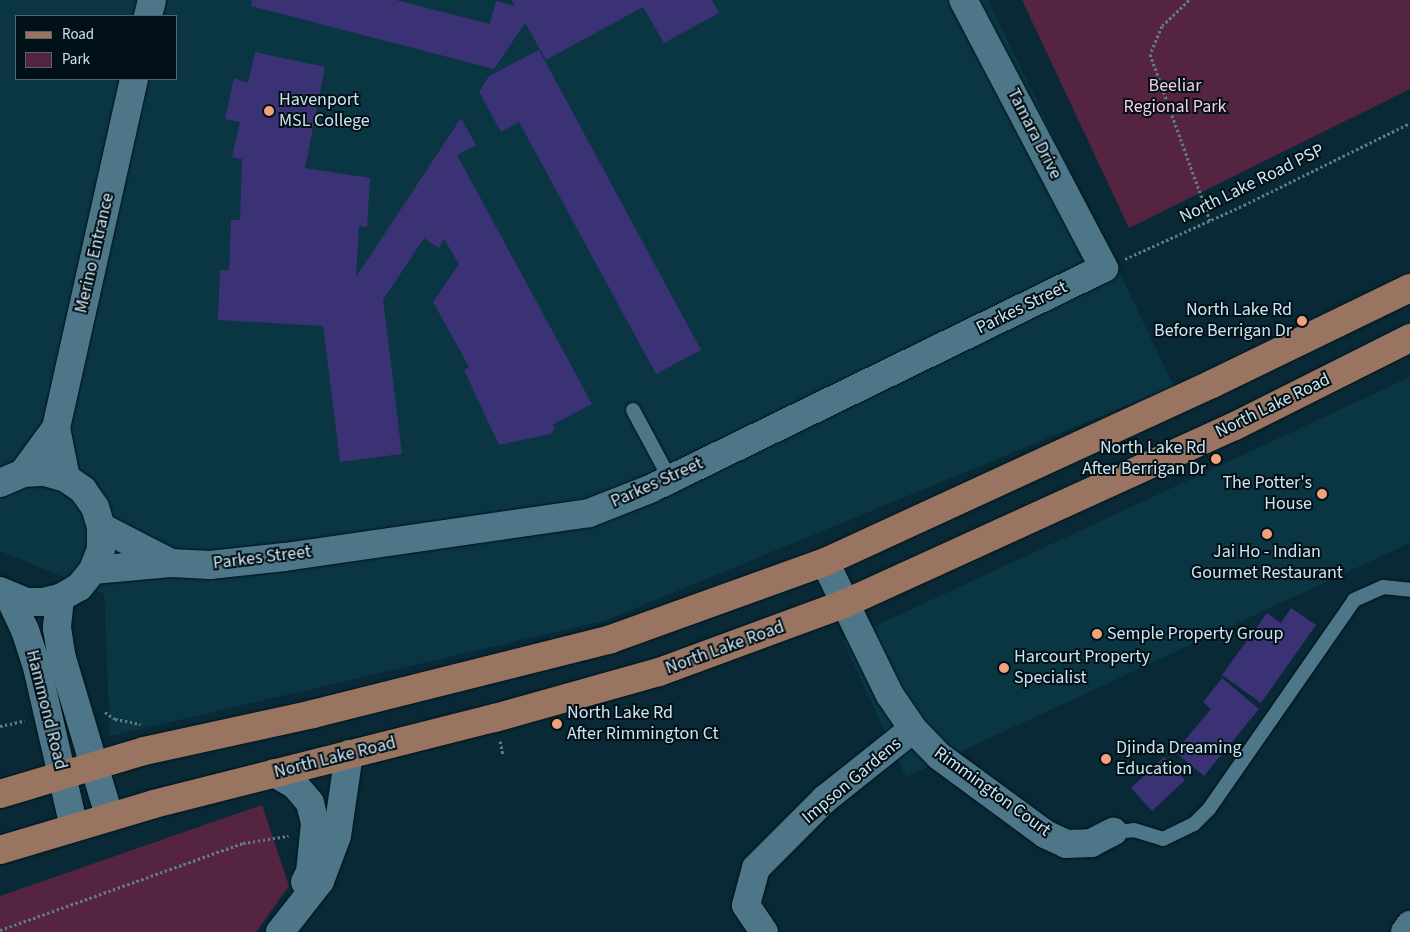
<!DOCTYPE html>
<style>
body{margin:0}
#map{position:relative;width:1410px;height:932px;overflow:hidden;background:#082935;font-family:"Source Sans 3",sans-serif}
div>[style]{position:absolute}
.built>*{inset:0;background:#0a3543}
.green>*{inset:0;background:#552441}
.building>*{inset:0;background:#3b3175}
.path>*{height:3px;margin-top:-1.5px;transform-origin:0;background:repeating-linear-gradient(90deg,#607c87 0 2.5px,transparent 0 5px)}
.roads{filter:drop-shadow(0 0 1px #001119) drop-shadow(0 0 1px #001119)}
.lane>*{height:14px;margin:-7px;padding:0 7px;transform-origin:7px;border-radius:7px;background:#4d7788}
.street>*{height:28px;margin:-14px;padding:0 14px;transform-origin:14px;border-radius:14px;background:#4d7788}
.secondary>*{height:28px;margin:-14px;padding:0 14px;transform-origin:14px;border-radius:14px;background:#4d7788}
.primary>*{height:28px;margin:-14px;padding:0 14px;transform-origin:14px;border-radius:14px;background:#987461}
.dots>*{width:14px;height:14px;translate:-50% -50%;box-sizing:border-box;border:2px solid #021017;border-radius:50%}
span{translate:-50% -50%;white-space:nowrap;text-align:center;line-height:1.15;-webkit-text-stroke:4px #021017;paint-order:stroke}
.park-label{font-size:18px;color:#f8cce2}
.poi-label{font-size:18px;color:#cee4ee}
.left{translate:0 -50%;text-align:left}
.right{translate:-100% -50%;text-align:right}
.street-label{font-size:18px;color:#cee4ee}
.legend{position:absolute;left:15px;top:15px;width:162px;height:65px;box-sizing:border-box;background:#021017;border:1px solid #54656d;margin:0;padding:6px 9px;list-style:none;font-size:15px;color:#cee4ee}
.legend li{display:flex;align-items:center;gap:10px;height:25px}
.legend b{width:25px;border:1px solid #54656d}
</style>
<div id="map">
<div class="built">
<i style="clip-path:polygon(evenodd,0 0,988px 0,1174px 386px,607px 620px,110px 736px,104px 594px,0 551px,0 0,16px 16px,176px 16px,176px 79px,16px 79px,16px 16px)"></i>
<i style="clip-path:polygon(1410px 377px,1410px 543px,906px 777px,843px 641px)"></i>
</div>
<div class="green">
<i style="clip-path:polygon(1022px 0,1410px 0,1410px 89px,1129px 228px)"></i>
<i style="clip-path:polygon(262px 805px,289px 886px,256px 932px,0 932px,0 896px)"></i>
</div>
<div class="building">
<i style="clip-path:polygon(252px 0,396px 0,490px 24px,496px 1px,515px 6px,512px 0,712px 0,719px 13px,664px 43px,643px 7px,546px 60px,525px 23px,494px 69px,251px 6px)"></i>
<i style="clip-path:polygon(539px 50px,701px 350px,656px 374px,519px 122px,501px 132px,479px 92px,489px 76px)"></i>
<i style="clip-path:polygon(255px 52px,325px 67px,305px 168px,370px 178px,367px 227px,359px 226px,356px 277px,461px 118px,476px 145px,457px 155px,592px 404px,552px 425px,555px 429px,550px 434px,499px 445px,464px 370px,469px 367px,433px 302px,459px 264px,444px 239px,439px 248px,424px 238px,383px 300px,402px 454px,340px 462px,323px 326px,218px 320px,220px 270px,229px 270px,231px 220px,240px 220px,242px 159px,232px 157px,240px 122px,225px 119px,234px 78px,248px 83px)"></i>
<i style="clip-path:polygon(1291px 608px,1316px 625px,1261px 703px,1222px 675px,1267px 613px,1281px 623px)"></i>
<i style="clip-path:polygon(1222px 678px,1259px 709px,1204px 776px,1175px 752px,1211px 709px,1203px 702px)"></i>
<i style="clip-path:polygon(1164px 757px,1185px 780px,1152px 811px,1131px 788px)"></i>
</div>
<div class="path">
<i style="left:1189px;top:0;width:37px;rotate:136deg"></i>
<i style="left:1162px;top:26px;width:30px;rotate:113deg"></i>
<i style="left:1150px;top:54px;width:177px;rotate:70.2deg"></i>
<i style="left:1125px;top:259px;width:131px;rotate:-24.4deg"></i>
<i style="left:1244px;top:205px;width:185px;rotate:-26.3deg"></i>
<i style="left:105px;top:712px;width:12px;rotate:35deg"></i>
<i style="left:115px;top:719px;width:26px;rotate:11deg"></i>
<i style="left:0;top:726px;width:25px;rotate:-12deg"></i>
<i style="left:500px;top:741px;width:14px;rotate:78deg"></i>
<i style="left:0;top:930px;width:258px;rotate:-19.7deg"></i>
<i style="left:243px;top:843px;width:46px;rotate:-8.8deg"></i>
</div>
<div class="roads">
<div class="lane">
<i style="left:633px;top:410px;width:78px;rotate:61.8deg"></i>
<i style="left:1113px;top:832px;width:21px;rotate:-5deg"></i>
<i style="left:1134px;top:830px;width:30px;rotate:17deg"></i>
<i style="left:1163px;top:839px;width:34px;rotate:-26deg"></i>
<i style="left:1194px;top:824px;width:21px;rotate:-45deg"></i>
<i style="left:1209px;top:809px;width:254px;rotate:-55.2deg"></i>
<i style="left:1354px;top:600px;width:32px;rotate:-24deg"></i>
<i style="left:1383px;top:587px;width:27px;rotate:6deg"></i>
</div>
<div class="street">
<i style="left:148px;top:16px;width:16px;rotate:-76deg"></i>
<i style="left:23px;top:473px;width:56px;rotate:-53.7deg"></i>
<i style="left:66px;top:478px;width:51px;rotate:-101.3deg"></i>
<i style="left:56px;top:428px;width:358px;rotate:-77.4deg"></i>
<i style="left:101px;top:527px;width:79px;rotate:27.2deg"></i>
<i style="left:825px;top:562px;width:148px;rotate:64deg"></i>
<i style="left:890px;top:695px;width:41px;rotate:55.9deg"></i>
<i style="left:913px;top:729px;width:37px;rotate:46deg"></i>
<i style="left:939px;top:756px;width:132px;rotate:36.3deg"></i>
<i style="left:1045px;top:834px;width:23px;rotate:25deg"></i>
<i style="left:1066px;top:844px;width:25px;rotate:-2deg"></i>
<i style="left:1091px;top:843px;width:25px;rotate:-27deg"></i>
<i style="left:93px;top:570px;width:78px;rotate:-5.1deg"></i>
<i style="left:171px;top:563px;width:39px;rotate:3deg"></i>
<i style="left:210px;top:565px;width:75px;rotate:-6.1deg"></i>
<i style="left:285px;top:557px;width:307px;rotate:-8.2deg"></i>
<i style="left:589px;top:513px;width:66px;rotate:-21.5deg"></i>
<i style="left:650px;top:489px;width:505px;rotate:-25.96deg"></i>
<i style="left:1104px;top:268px;width:303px;rotate:-117.7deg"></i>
<i style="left:274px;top:773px;width:24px;rotate:30deg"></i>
<i style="left:295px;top:785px;width:23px;rotate:50deg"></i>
<i style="left:310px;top:803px;width:21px;rotate:76deg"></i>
<i style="left:315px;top:823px;width:49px;rotate:95.8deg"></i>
<i style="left:310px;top:872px;width:11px;rotate:117deg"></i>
<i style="left:280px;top:932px;width:65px;rotate:-51.9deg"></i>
<i style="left:320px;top:881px;width:48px;rotate:-69.3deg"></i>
<i style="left:337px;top:836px;width:83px;rotate:-81.7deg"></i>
<i style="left:764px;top:932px;width:32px;rotate:-124deg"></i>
<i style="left:746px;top:905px;width:38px;rotate:-75deg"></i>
<i style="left:756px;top:868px;width:98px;rotate:-45deg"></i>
<i style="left:825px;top:799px;width:112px;rotate:-38.5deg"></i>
<i style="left:1405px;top:932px;width:9px;rotate:-54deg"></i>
</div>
<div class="secondary">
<i style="left:0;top:483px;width:25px;rotate:-23deg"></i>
<i style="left:23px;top:473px;width:22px;rotate:-3deg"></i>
<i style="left:45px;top:472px;width:22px;rotate:16deg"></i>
<i style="left:66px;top:478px;width:21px;rotate:35deg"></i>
<i style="left:83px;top:490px;width:21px;rotate:55deg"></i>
<i style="left:95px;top:507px;width:21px;rotate:73deg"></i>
<i style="left:101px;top:527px;width:22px;rotate:90deg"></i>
<i style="left:101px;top:549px;width:22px;rotate:111deg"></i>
<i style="left:93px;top:570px;width:22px;rotate:129deg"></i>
<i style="left:79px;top:587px;width:22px;rotate:150deg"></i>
<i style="left:60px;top:598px;width:17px;rotate:167deg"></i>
<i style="left:43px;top:602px;width:17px;rotate:180deg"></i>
<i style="left:26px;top:602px;width:28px;rotate:-157deg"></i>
<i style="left:9px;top:596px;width:38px;rotate:65deg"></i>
<i style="left:25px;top:630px;width:39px;rotate:72deg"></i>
<i style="left:37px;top:667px;width:164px;rotate:77deg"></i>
<i style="left:60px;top:598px;width:30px;rotate:96deg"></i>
<i style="left:57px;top:628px;width:30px;rotate:81deg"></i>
<i style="left:62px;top:658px;width:165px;rotate:73.4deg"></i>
</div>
<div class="primary">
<i style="left:0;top:794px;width:150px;rotate:-16.6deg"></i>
<i style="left:144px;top:751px;width:173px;rotate:-12.3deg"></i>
<i style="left:313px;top:714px;width:307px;rotate:-14.1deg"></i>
<i style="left:611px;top:639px;width:227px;rotate:-19.8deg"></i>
<i style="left:825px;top:562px;width:426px;rotate:-24.7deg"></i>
<i style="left:1212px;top:384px;width:220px;rotate:-25.9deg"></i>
<i style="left:0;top:850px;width:161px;rotate:-16.6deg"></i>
<i style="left:154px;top:804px;width:352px;rotate:-14.2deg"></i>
<i style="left:495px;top:718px;width:170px;rotate:-15.7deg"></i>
<i style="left:659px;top:672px;width:197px;rotate:-20.2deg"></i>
<i style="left:844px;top:604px;width:430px;rotate:-24.5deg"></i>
<i style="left:1235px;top:426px;width:196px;rotate:-26.7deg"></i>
</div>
</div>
<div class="dots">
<i style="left:269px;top:111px;background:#f1a17b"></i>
<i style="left:1302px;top:321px;background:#f1a17b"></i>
<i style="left:1216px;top:459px;background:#f1a17b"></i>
<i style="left:1322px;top:494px;background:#f1a17b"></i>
<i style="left:1267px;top:534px;background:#f1a17b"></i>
<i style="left:1097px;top:634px;background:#f1a17b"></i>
<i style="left:1004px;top:668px;background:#f1a17b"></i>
<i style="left:557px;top:724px;background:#f1a17b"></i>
<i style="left:1106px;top:759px;background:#f1a17b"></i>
</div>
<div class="park-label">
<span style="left:1175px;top:97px">Beeliar<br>Regional Park</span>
</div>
<div class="poi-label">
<span class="left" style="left:279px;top:111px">Havenport<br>MSL College</span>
<span class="right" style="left:1292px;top:321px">North Lake Rd<br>Before Berrigan Dr</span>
<span class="right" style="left:1206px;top:459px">North Lake Rd<br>After Berrigan Dr</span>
<span class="right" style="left:1312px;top:494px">The Potter's<br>House</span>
<span style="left:1267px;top:563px">Jai Ho - Indian<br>Gourmet Restaurant</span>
<span class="left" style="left:1107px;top:634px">Semple Property Group</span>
<span class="left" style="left:1014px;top:668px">Harcourt Property<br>Specialist</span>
<span class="left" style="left:567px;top:724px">North Lake Rd<br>After Rimmington Ct</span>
<span class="left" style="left:1116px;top:759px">Djinda Dreaming<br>Education</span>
</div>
<div class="street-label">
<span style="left:1034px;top:134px;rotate:63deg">Tamara Drive</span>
<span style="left:1252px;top:184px;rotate:-26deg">North Lake Road PSP</span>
<span style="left:95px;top:253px;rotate:-77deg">Merino Entrance</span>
<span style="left:1022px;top:308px;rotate:-26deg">Parkes Street</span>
<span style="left:1273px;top:406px;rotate:-26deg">North Lake Road</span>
<span style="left:657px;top:483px;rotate:-24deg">Parkes Street</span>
<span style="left:262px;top:558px;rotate:-7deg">Parkes Street</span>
<span style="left:725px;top:648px;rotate:-20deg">North Lake Road</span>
<span style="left:46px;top:710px;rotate:76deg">Hammond Road</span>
<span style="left:335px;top:758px;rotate:-14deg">North Lake Road</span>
<span style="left:852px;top:781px;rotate:-40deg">Impson Gardens</span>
<span style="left:992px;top:792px;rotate:36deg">Rimmington Court</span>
</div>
<ul class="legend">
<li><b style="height:6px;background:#987461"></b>Road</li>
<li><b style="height:14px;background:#552441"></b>Park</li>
</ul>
</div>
